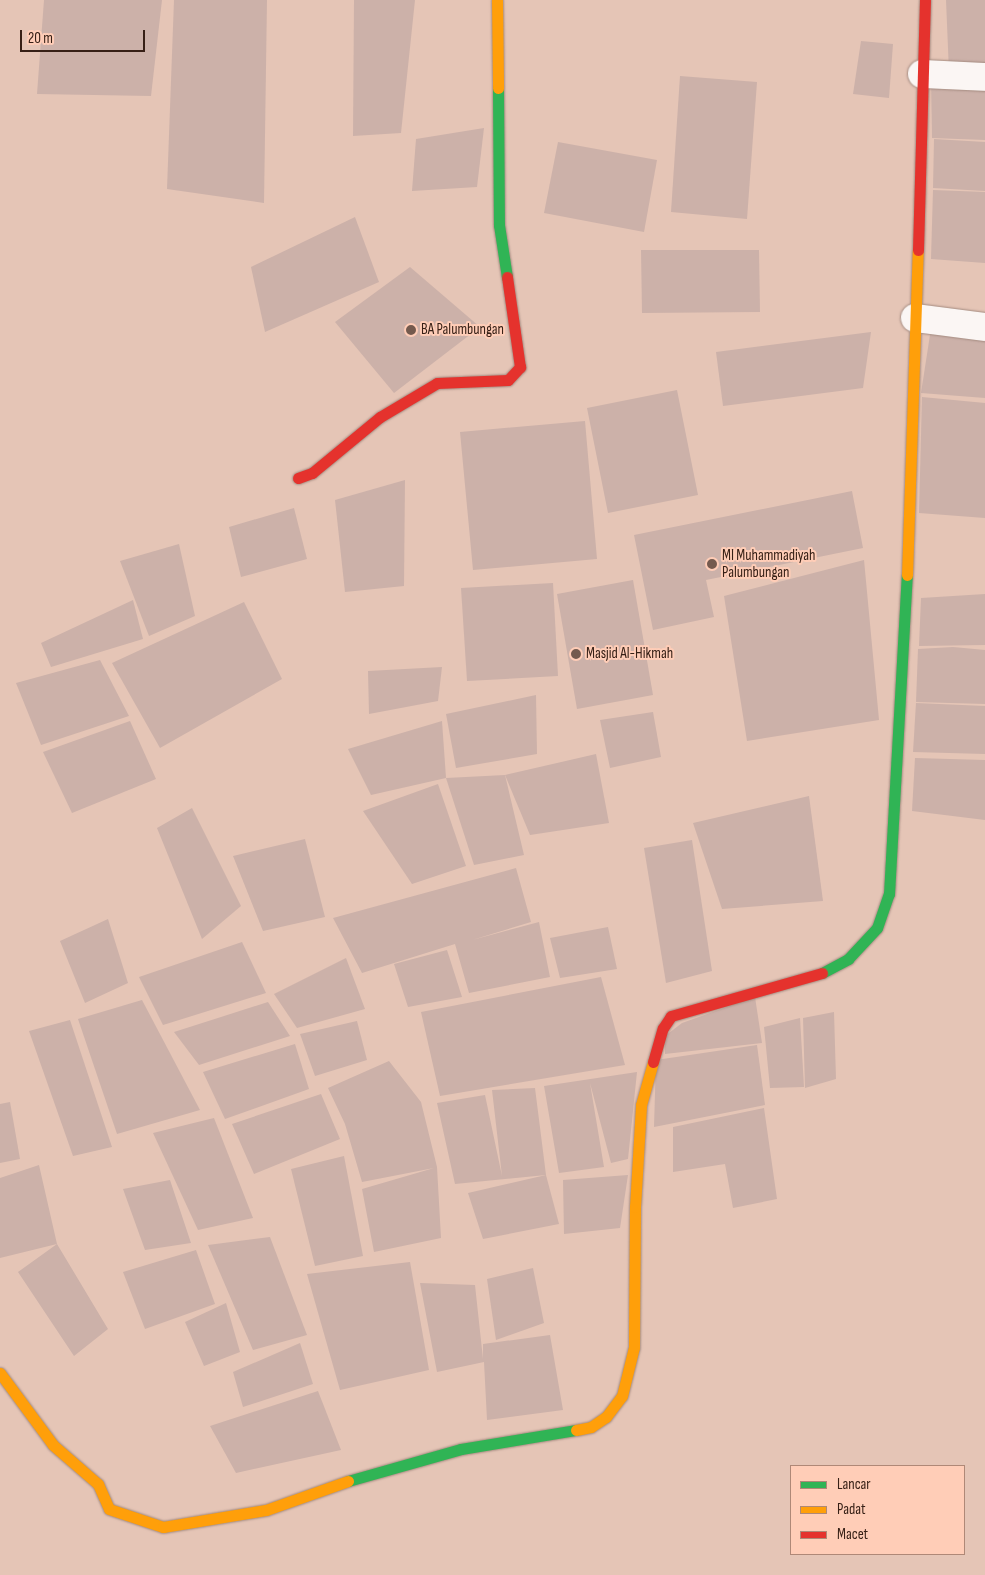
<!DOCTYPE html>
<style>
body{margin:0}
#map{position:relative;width:985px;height:1575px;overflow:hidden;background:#e5c5b6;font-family:"Sofia Sans Condensed",sans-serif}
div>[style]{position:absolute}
.building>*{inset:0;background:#ccb1a9}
.roads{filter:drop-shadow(0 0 1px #a48b80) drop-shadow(0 0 1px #a48b80)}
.street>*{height:28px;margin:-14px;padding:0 14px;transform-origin:14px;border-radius:14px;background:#fbf6f4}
.fast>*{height:11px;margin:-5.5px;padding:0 5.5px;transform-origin:5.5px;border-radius:5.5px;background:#30b455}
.slow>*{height:11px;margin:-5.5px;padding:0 5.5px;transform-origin:5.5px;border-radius:5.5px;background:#ff9f0a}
.jam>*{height:11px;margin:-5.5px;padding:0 5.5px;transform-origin:5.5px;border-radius:5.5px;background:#e5322d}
.dots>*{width:14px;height:14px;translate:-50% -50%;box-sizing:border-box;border:2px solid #ffcdb7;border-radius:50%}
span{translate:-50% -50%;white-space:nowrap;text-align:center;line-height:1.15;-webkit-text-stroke:4px #ffcdb7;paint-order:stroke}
.poi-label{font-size:15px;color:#372016}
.left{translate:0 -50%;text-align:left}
.legend{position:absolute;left:790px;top:1465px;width:175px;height:90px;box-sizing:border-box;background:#ffcdb7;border:1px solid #af8877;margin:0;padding:6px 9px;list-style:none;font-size:15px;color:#372016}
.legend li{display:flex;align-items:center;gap:10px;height:25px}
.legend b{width:25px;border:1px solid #af8877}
.scale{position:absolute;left:20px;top:30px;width:125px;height:22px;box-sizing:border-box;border:2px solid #372016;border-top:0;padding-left:6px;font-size:15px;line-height:18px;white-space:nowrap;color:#372016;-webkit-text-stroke:4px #ffcdb7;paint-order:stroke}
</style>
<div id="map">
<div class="building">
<i style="clip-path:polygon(44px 0,162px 0,151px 96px,37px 94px)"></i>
<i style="clip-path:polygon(174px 0,267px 0,264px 203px,167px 189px)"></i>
<i style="clip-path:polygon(354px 0,415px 0,401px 133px,353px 136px)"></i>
<i style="clip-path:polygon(946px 0,985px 0,985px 74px,949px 72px)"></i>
<i style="clip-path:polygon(861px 41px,893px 44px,889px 98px,853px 94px)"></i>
<i style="clip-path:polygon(680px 76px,757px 82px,747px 219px,671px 212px)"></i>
<i style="clip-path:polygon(931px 78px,985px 80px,985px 140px,932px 138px)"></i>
<i style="clip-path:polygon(484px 128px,477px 187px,412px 191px,416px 139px)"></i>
<i style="clip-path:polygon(934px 139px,985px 142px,985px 191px,933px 188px)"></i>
<i style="clip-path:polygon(558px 142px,657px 160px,644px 232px,544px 213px)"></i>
<i style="clip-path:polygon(933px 190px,985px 192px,985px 263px,931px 259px)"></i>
<i style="clip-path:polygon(355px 217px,379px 282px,265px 332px,251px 267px)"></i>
<i style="clip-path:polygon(641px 250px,759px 250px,760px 312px,642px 313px)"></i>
<i style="clip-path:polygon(410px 267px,480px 327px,394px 393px,335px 322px)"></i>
<i style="clip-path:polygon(932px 322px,985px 329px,985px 398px,921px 393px)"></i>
<i style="clip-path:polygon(871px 332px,863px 388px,723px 406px,716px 352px)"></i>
<i style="clip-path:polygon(677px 390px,698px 495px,608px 513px,587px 408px)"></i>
<i style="clip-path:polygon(922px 397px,985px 403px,985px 518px,919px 513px)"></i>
<i style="clip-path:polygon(585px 421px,597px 559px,473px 570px,460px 432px)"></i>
<i style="clip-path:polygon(405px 480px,404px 586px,345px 592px,335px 500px)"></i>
<i style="clip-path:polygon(852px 491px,863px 548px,706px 580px,714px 617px,653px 630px,634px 535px)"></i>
<i style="clip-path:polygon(294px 508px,307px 559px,241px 577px,229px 527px)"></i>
<i style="clip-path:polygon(179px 544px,195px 616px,149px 636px,120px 561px)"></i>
<i style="clip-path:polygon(864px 560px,879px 720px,747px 741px,724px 596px)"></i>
<i style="clip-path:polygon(633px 580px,653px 695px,577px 709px,557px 594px)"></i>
<i style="clip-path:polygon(553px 583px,558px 676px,467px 681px,461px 588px)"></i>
<i style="clip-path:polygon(985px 594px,985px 645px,919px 646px,921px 598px)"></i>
<i style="clip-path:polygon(133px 600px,143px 639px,51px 667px,41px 643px)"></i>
<i style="clip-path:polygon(244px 602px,282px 679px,160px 748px,112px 663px)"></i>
<i style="clip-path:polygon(953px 647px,985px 650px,985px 704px,916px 702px,918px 649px)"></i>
<i style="clip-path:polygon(100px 660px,129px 716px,41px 745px,16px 683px)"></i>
<i style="clip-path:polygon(442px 667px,438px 701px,369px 714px,368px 671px)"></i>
<i style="clip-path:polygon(536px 695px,537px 754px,456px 768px,446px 714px)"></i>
<i style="clip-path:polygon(916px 703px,985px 706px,985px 754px,913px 752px)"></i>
<i style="clip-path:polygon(653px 712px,661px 757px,610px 768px,600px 720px)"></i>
<i style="clip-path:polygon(130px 721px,156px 779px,72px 813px,43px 752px)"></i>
<i style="clip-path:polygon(442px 721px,446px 778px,371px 795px,348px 749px)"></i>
<i style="clip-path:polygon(596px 754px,609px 823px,530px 835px,505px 775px)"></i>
<i style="clip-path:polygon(915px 758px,985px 760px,985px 820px,912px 811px)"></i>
<i style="clip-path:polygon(505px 775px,524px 855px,474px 865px,446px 778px)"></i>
<i style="clip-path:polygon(438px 784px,466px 866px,412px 884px,363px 811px)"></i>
<i style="clip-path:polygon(809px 796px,823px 901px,722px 909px,693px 823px)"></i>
<i style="clip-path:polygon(192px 808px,241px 906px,202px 939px,157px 828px)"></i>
<i style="clip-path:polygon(305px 839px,325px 917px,263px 931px,233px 856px)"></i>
<i style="clip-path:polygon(692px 840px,712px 971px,666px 983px,644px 848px)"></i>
<i style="clip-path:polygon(516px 868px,531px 922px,472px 940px,539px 922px,550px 977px,469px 993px,455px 944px,362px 973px,333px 918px)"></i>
<i style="clip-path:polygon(108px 919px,128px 983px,85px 1003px,60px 941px)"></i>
<i style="clip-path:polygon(608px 927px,617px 969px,560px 978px,550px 938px)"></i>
<i style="clip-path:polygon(242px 942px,266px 993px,163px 1025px,139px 977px)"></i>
<i style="clip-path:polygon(447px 950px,462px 997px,408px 1007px,394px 964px)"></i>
<i style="clip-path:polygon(346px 958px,365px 1009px,297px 1028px,274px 994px)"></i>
<i style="clip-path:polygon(601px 977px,625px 1065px,440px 1096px,421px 1012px)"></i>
<i style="clip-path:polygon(755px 997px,762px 1043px,665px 1054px,665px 1036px,682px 1023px)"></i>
<i style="clip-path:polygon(142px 1000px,200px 1110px,117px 1134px,78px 1019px)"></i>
<i style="clip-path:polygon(268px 1002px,290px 1036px,199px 1065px,174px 1032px)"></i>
<i style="clip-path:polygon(834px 1012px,836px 1079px,805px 1088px,803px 1018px)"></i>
<i style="clip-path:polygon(800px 1018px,804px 1087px,770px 1088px,764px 1027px)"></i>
<i style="clip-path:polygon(70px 1020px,112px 1147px,73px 1156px,29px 1031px)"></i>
<i style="clip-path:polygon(357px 1021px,367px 1060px,315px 1076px,300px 1034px)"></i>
<i style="clip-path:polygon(295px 1044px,309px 1089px,225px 1119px,203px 1072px)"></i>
<i style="clip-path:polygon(757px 1045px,765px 1105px,654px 1127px,656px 1060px)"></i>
<i style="clip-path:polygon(389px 1061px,421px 1102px,437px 1167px,441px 1238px,374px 1252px,362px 1189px,434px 1168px,362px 1182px,345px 1124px,328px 1088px)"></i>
<i style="clip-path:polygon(637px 1072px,628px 1159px,611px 1163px,590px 1083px,604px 1167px,559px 1173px,544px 1086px)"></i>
<i style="clip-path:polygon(535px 1088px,546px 1175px,455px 1184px,437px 1103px,485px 1095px,502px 1176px,492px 1090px)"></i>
<i style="clip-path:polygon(321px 1094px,340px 1139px,254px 1174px,232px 1124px)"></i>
<i style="clip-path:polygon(10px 1102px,20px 1159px,0 1163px,0 1104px)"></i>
<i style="clip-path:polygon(764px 1108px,777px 1199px,733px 1208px,725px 1164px,673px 1172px,673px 1127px)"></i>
<i style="clip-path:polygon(214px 1118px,253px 1218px,198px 1230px,153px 1133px)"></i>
<i style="clip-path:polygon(344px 1156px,363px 1256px,315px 1266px,291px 1169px)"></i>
<i style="clip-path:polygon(39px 1165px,57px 1244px,108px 1329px,74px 1356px,18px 1272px,57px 1244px,0 1258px,0 1178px)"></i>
<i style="clip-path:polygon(546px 1175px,559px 1224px,483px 1239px,468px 1193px)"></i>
<i style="clip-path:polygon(628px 1175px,620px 1228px,564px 1234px,563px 1180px)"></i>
<i style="clip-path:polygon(170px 1180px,191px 1243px,145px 1250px,123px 1189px)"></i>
<i style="clip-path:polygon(270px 1237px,307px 1335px,253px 1350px,208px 1245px)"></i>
<i style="clip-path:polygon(196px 1250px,215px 1304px,145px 1329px,123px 1272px)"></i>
<i style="clip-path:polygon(410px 1262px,429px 1370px,340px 1390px,307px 1274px)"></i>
<i style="clip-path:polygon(533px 1268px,544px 1323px,496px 1340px,487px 1279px)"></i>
<i style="clip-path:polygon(420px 1283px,475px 1285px,483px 1359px,483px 1344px,550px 1335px,563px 1410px,487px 1420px,484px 1362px,437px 1372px)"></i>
<i style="clip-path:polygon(226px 1303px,240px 1352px,204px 1366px,185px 1322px)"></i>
<i style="clip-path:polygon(300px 1343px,313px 1384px,243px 1407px,233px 1372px)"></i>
<i style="clip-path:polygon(318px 1391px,341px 1450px,236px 1473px,210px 1426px)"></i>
</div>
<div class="roads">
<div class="street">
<i style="left:922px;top:74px;width:63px;rotate:2.7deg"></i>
<i style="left:915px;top:318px;width:71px;rotate:7.3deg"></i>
</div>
<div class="fast">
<i style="left:498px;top:88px;width:137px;rotate:89.6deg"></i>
<i style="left:499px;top:225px;width:53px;rotate:81.3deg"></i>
<i style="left:822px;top:973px;width:30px;rotate:-28deg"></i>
<i style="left:848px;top:959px;width:42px;rotate:-46.9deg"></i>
<i style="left:877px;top:928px;width:36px;rotate:-71deg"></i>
<i style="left:889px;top:894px;width:320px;rotate:-86.8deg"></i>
<i style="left:348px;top:1481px;width:117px;rotate:-15.8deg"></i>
<i style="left:461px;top:1449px;width:117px;rotate:-9.4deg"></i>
</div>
<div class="slow">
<i style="left:497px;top:0;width:88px;rotate:89.3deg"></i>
<i style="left:907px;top:575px;width:325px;rotate:-88.1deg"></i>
<i style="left:0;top:1373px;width:89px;rotate:53.6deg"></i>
<i style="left:53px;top:1445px;width:60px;rotate:40.9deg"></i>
<i style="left:98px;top:1484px;width:27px;rotate:66deg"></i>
<i style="left:109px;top:1509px;width:57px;rotate:18.4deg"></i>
<i style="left:163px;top:1527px;width:104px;rotate:-9.4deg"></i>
<i style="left:266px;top:1510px;width:87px;rotate:-19.5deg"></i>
<i style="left:576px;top:1430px;width:15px;rotate:-11deg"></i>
<i style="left:591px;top:1427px;width:18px;rotate:-34deg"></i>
<i style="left:606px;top:1417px;width:26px;rotate:-53deg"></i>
<i style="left:622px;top:1396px;width:50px;rotate:-76.2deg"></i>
<i style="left:634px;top:1347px;width:140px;rotate:-89.6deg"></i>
<i style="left:635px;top:1207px;width:102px;rotate:-86.6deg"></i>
<i style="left:641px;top:1105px;width:45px;rotate:-74.4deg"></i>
</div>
<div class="jam">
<i style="left:918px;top:250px;width:250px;rotate:-88.4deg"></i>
<i style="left:298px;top:478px;width:15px;rotate:-20deg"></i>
<i style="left:312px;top:473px;width:88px;rotate:-39.5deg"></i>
<i style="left:380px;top:417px;width:66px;rotate:-30.8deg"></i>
<i style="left:437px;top:383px;width:71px;rotate:-2.4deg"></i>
<i style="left:508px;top:380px;width:18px;rotate:-47deg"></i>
<i style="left:520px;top:367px;width:91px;rotate:-98.2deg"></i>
<i style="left:653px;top:1062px;width:35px;rotate:-74deg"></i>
<i style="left:663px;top:1028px;width:14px;rotate:-56deg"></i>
<i style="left:671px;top:1016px;width:157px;rotate:-15.9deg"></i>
</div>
</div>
<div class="dots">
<i style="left:411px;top:330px;background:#745a4e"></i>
<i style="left:712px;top:564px;background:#745a4e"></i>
<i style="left:576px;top:654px;background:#745a4e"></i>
</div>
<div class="poi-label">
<span class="left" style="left:421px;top:330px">BA Palumbungan</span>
<span class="left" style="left:722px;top:564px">MI Muhammadiyah<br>Palumbungan</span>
<span class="left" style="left:586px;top:654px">Masjid Al-Hikmah</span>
</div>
<ul class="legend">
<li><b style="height:6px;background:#30b455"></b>Lancar</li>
<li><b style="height:6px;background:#ff9f0a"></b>Padat</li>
<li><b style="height:6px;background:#e5322d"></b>Macet</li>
</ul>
<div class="scale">20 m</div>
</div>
